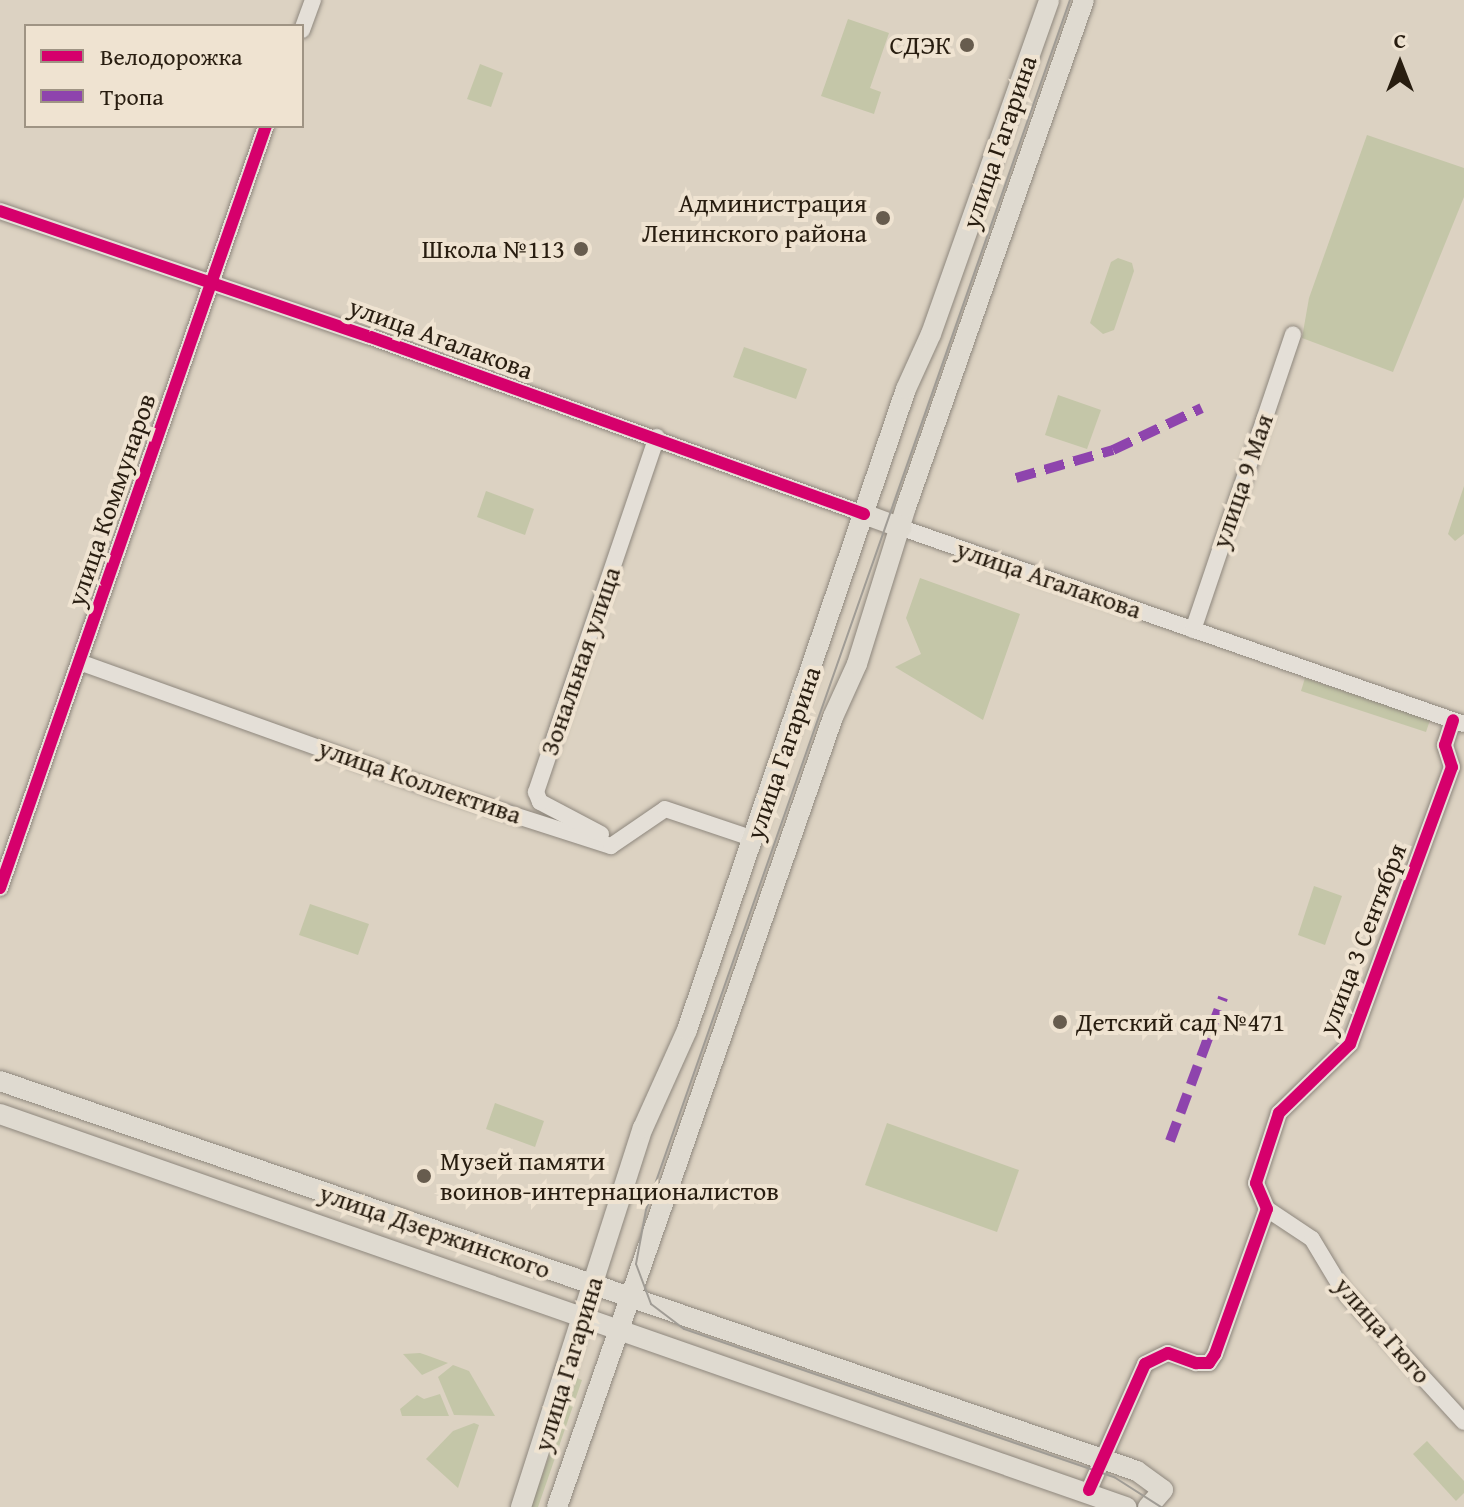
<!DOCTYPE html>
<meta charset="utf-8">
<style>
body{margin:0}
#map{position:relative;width:1464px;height:1507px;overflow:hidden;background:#dcd2c2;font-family:"Gentium Book Plus",serif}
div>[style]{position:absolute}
.green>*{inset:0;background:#c4c6a8}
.roads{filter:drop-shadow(0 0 2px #8e877d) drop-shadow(0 0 2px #8e877d)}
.minor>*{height:16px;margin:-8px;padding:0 8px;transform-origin:8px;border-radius:8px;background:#e4dfd7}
.major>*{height:20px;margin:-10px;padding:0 10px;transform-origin:10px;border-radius:10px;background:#dfdad0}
.tram>*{height:2px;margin:-1px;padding:0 1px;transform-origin:1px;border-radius:1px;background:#a09c95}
.quiet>*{height:10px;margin-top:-5px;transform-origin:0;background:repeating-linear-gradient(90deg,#8e44ad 0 20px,transparent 0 30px)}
.cycleway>*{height:12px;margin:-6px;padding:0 6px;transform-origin:6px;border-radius:6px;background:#d6006c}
.dots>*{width:22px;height:22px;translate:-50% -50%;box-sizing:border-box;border:4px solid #efe3d1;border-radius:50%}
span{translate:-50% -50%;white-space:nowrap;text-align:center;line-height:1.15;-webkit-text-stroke:8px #efe3d1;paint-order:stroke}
.poi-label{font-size:26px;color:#281d10}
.right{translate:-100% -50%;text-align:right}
.left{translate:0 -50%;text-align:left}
.street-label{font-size:26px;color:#281d10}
.legend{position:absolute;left:24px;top:24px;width:280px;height:104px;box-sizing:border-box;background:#efe3d1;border:2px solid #9f9484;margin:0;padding:10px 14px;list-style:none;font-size:24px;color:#281d10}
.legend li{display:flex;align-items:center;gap:16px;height:40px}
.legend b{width:40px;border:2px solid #9f9484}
.north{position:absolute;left:1360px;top:24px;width:80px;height:80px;-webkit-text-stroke:6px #efe3d1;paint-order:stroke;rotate:0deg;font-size:22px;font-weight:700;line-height:32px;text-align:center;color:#281d10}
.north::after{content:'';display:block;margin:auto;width:28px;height:36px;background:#281d10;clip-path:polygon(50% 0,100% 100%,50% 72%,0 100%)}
</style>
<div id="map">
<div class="green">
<i style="clip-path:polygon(848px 19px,889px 33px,870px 88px,881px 92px,874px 114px,821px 96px)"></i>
<i style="clip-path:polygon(480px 64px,503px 73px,491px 107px,467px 99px)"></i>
<i style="clip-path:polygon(1367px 135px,1464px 168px,1464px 197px,1393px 372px,1302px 338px,1309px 298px)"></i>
<i style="clip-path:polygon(1118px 258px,1132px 263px,1134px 271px,1114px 330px,1103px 334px,1090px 323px,1111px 262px)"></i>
<i style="clip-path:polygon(744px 347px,807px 369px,796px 399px,733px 377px)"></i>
<i style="clip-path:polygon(1058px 395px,1101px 410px,1087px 449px,1045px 435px)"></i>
<i style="clip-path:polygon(1464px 486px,1464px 534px,1455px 541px,1448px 534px)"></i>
<i style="clip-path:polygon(486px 491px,534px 509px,525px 535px,477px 517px)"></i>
<i style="clip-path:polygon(920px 578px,1020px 614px,983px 720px,895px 667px,921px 654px,906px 618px)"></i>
<i style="clip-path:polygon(1305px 678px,1430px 720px,1426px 732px,1301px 691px)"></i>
<i style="clip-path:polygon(1314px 886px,1342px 896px,1325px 945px,1298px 935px)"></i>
<i style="clip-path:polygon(310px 904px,369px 924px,358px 955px,299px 935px)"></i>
<i style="clip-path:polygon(495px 1103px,544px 1121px,535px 1147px,486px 1129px)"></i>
<i style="clip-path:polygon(887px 1123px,1019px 1170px,997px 1232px,865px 1185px)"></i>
<i style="clip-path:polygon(420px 1353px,426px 1355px,448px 1363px,422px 1375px,403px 1354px)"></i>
<i style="clip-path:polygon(453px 1365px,469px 1371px,495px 1416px,454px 1415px,438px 1377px)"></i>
<i style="clip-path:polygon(577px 1378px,582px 1380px,538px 1507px,531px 1507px)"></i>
<i style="clip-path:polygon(440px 1394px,449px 1416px,402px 1416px,400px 1409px,417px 1395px,424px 1399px)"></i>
<i style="clip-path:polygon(474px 1423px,479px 1425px,458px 1488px,426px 1459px,453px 1431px)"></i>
<i style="clip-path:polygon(1427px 1441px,1464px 1481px,1464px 1493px,1456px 1501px,1413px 1454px)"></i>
</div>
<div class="roads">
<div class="minor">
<i style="left:302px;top:30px;width:32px;rotate:-70deg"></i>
<i style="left:0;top:211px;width:389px;rotate:18.8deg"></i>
<i style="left:368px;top:336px;width:527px;rotate:19.74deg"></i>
<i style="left:902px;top:528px;width:595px;rotate:19.23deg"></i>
<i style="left:1193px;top:630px;width:312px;rotate:-71.3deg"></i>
<i style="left:79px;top:662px;width:376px;rotate:19.7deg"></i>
<i style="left:433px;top:789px;width:187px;rotate:17.8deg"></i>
<i style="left:611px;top:846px;width:65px;rotate:-34.4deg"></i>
<i style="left:665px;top:809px;width:94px;rotate:18.6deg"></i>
<i style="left:601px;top:834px;width:69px;rotate:-152.3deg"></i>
<i style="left:540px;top:802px;width:11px;rotate:-112deg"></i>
<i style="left:536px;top:792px;width:375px;rotate:-71.2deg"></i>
<i style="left:0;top:888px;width:807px;rotate:-70.76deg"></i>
<i style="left:1267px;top:1209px;width:54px;rotate:33.7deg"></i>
<i style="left:1312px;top:1239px;width:58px;rotate:59deg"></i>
<i style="left:1342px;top:1289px;width:180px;rotate:47.5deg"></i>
<i style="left:1089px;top:1490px;width:138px;rotate:-66deg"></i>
<i style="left:1145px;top:1364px;width:25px;rotate:-26deg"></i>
<i style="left:1168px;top:1353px;width:30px;rotate:20deg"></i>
<i style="left:1196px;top:1363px;width:13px"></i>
<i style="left:1209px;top:1363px;width:11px;rotate:-56deg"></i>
<i style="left:1215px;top:1354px;width:154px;rotate:-70.3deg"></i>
<i style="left:1267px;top:1209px;width:28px;rotate:-113deg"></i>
<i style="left:1256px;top:1183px;width:74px;rotate:-71.8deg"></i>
<i style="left:1279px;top:1113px;width:99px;rotate:-44.2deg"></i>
<i style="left:1350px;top:1044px;width:295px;rotate:-69.8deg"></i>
<i style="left:1452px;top:767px;width:23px;rotate:-108deg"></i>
<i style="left:1445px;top:745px;width:26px;rotate:-72deg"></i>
</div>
<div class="major">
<i style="left:864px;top:514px;width:40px;rotate:20.2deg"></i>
<i style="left:0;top:1081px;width:1202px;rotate:18.93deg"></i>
<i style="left:1137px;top:1471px;width:32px;rotate:36deg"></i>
<i style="left:1163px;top:1490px;width:23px;rotate:131deg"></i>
<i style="left:0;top:1114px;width:1193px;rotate:19.24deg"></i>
<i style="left:521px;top:1507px;width:398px;rotate:-72.2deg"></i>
<i style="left:643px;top:1128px;width:107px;rotate:-65.8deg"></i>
<i style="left:687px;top:1030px;width:677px;rotate:-71.14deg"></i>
<i style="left:906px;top:389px;width:60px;rotate:-65.6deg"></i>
<i style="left:931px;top:334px;width:354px;rotate:-70.5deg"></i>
<i style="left:557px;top:1507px;width:837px;rotate:-70.74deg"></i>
<i style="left:833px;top:717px;width:58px;rotate:-65.6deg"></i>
<i style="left:857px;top:664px;width:164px;rotate:-72.7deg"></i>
<i style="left:906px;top:507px;width:537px;rotate:-70.65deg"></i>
</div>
</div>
<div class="tram">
<i style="left:1070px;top:0;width:1282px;rotate:109.31deg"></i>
<i style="left:646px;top:1210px;width:55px;rotate:100.5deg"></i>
<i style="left:636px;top:1264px;width:43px;rotate:69.4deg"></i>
<i style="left:651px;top:1304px;width:41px;rotate:37.1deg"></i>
<i style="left:684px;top:1329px;width:455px;rotate:19deg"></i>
<i style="left:1114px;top:1477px;width:56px;rotate:32.6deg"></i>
</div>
<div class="quiet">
<i style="left:1016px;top:478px;width:101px;rotate:-16.1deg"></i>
<i style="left:1113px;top:450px;width:98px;rotate:-25.3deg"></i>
<i style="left:1170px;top:1141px;width:153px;rotate:-69.7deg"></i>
</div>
<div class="cycleway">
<i style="left:0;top:211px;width:389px;rotate:18.8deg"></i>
<i style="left:368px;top:336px;width:527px;rotate:19.74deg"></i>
<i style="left:0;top:888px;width:807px;rotate:-70.76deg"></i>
<i style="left:1089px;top:1490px;width:138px;rotate:-66deg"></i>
<i style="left:1145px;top:1364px;width:25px;rotate:-26deg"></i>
<i style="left:1168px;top:1353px;width:30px;rotate:20deg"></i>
<i style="left:1196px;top:1363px;width:13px"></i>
<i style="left:1209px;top:1363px;width:11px;rotate:-56deg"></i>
<i style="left:1215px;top:1354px;width:154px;rotate:-70.3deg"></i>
<i style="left:1267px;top:1209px;width:28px;rotate:-113deg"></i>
<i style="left:1256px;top:1183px;width:74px;rotate:-71.8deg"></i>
<i style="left:1279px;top:1113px;width:99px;rotate:-44.2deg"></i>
<i style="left:1350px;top:1044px;width:295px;rotate:-69.8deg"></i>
<i style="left:1452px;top:767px;width:23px;rotate:-108deg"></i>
<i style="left:1445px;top:745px;width:26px;rotate:-72deg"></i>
</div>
<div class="dots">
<i style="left:967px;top:45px;background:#675c4e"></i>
<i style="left:883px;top:218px;background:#675c4e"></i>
<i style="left:581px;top:249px;background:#675c4e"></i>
<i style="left:1060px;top:1022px;background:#675c4e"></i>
<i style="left:424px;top:1176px;background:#675c4e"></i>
</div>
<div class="poi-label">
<span class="right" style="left:951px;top:45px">СДЭК</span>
<span class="right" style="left:867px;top:218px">Администрация<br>Ленинского района</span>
<span class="right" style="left:565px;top:249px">Школа №113</span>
<span class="left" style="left:1076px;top:1022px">Детский сад №471</span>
<span class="left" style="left:440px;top:1176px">Музей памяти<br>воинов-интернационалистов</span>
</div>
<div class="street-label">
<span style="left:999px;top:142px;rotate:-71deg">улица Гагарина</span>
<span style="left:441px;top:338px;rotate:20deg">улица Агалакова</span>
<span style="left:1242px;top:481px;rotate:-71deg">улица 9 Мая</span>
<span style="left:111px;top:500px;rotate:-71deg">улица Коммунаров</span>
<span style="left:1049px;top:579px;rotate:19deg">улица Агалакова</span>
<span style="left:580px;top:661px;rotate:-71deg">Зональная улица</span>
<span style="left:783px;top:753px;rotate:-71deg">улица Гагарина</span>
<span style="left:420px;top:781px;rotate:19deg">улица Коллектива</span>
<span style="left:1362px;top:939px;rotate:-69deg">улица 3 Сентября</span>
<span style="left:435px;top:1231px;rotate:19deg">улица Дзержинского</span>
<span style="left:1383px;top:1330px;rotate:49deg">улица Гюго</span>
<span style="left:568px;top:1364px;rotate:-73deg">улица Гагарина</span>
</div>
<ul class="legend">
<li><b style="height:10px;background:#d6006c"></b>Велодорожка</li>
<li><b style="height:10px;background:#8e44ad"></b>Тропа</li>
</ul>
<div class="north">С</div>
</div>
